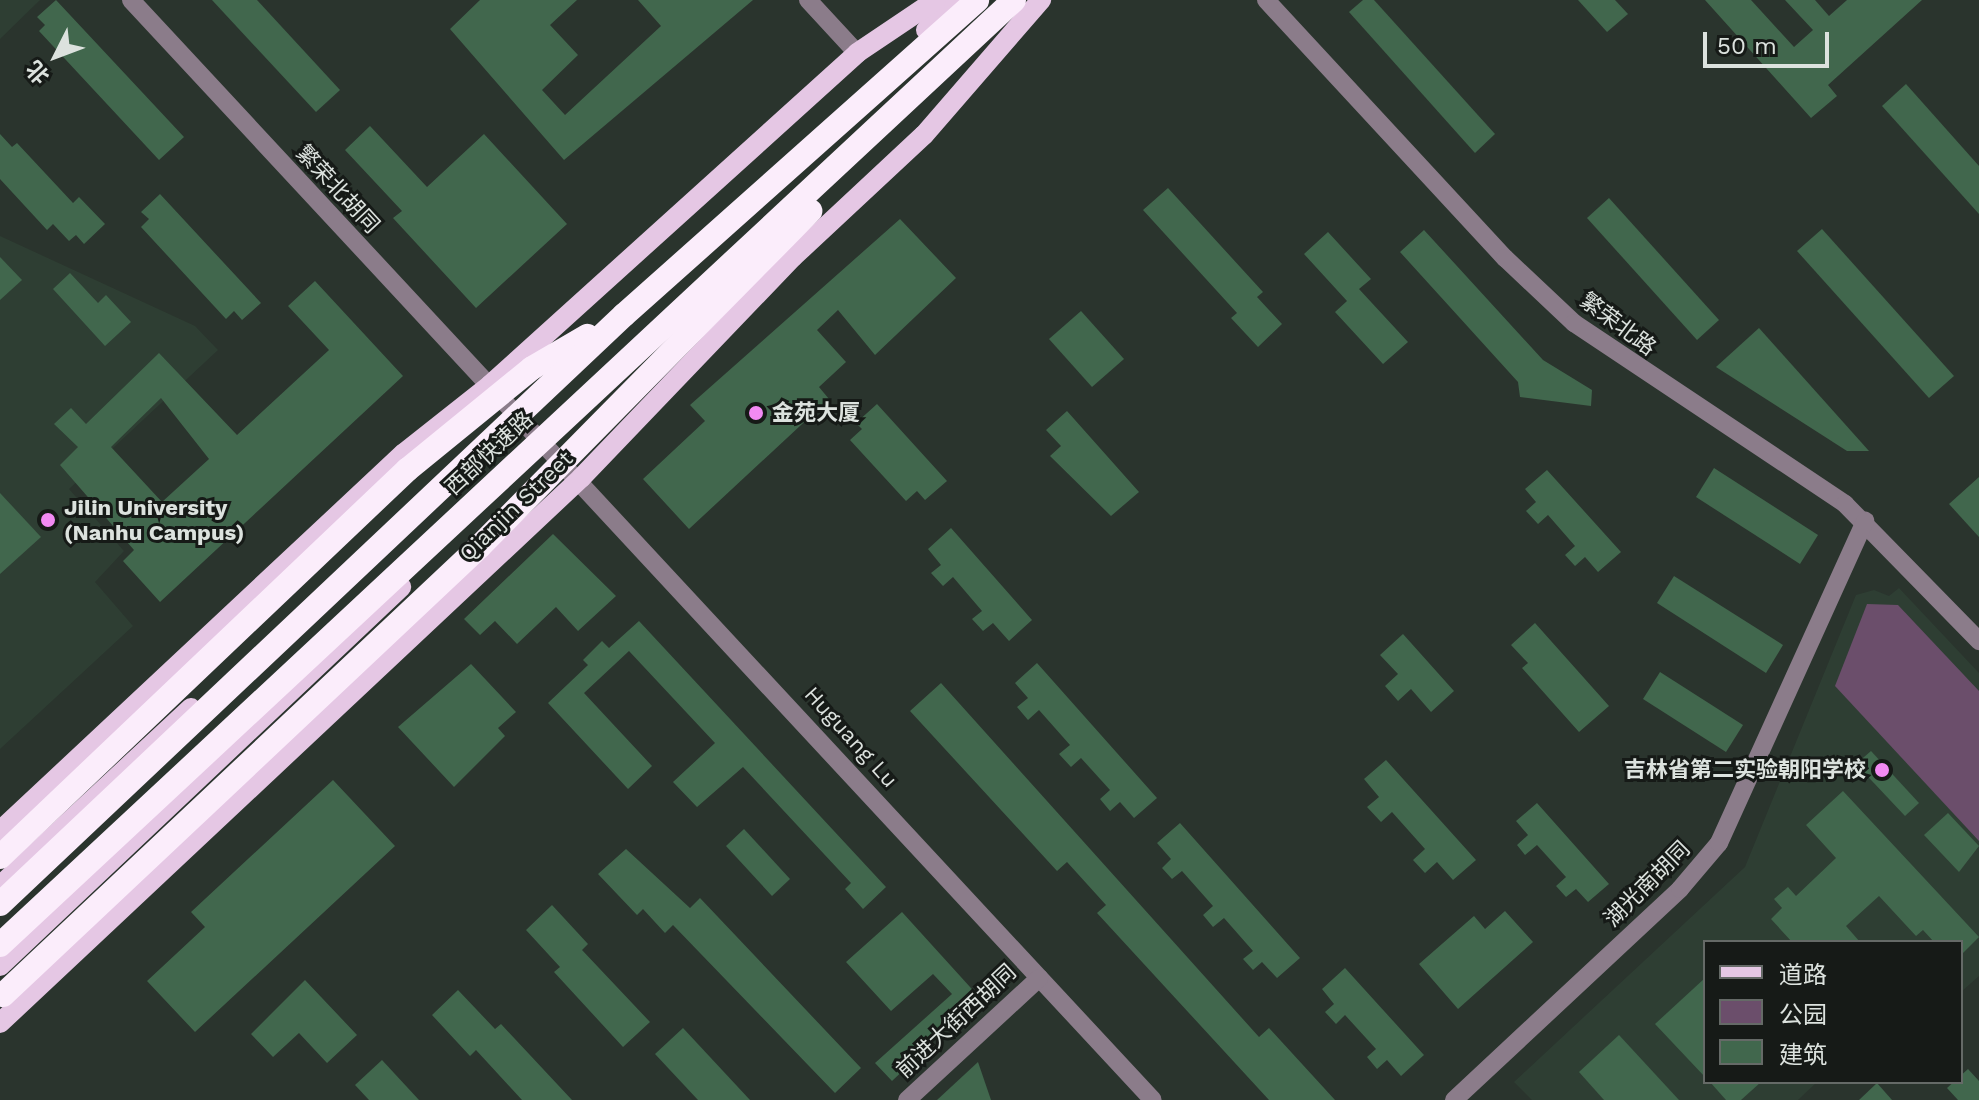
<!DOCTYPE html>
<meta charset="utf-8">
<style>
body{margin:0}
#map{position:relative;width:1979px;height:1100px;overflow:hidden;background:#2a342d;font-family:"Work Sans","Noto Sans SC",sans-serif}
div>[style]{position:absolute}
.built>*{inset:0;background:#2e3e33}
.green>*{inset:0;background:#6b4e6b}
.building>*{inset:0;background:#41674d}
.minor>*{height:18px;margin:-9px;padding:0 9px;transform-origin:9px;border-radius:9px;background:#8b7c8a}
.major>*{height:20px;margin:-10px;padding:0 10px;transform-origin:10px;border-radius:10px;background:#e5c7e4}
.highway-bridge>*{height:24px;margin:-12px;padding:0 12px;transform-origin:12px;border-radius:12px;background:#fbedfb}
.dots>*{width:22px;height:22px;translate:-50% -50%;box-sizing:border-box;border:4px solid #161a17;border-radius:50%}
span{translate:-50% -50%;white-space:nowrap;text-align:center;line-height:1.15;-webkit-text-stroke:6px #161a17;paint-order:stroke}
.street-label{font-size:22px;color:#dce2de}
.poi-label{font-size:22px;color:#dce2de;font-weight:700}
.left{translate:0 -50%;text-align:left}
.right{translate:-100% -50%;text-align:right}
.legend{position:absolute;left:1703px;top:940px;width:260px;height:144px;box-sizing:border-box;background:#161a17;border:2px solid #656a67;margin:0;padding:10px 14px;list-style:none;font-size:24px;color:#dce2de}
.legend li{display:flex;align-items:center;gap:16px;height:40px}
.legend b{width:40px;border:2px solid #656a67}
.north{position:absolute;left:16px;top:16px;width:80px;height:80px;-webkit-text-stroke:6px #161a17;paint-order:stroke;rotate:228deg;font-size:22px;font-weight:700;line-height:32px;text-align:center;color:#dce2de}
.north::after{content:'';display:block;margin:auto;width:28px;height:36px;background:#dce2de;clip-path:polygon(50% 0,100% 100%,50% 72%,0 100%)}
.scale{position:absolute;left:1703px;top:32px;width:126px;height:36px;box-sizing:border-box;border:4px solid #dce2de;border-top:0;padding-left:10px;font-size:24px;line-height:28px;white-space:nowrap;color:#dce2de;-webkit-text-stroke:6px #161a17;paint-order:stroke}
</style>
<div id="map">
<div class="built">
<i style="clip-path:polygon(0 0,40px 0,0 39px)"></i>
<i style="clip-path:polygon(0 236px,195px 326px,218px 350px,69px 489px,124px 551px,95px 582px,133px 626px,0 749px)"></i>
<i style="clip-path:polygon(1899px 588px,1979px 673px,1979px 976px,1961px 992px,1961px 942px,1705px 942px,1705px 1082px,1817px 1082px,1798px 1100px,1532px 1100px,1514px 1082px,1745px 867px,1856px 595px,1874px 590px,1889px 596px)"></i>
</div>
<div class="green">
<i style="clip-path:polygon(1867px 604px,1898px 605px,1979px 691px,1979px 841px,1835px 686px)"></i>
</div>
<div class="building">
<i style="clip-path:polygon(56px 0,184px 137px,159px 160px,39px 31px,45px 25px,37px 17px)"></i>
<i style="clip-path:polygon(212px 0,257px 0,340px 90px,316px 112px)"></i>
<i style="clip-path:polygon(480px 0,577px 0,550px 25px,578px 55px,542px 90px,565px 115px,661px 26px,638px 0,753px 0,564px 160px,450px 29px)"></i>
<i style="clip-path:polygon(1363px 0,1374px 0,1495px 134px,1475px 153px,1349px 12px)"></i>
<i style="clip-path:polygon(1578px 0,1615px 0,1628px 14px,1607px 32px)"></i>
<i style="clip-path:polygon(1705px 0,1751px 0,1794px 47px,1813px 30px,1785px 0,1815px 0,1829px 16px,1847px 0,1922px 0,1828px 85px,1837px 96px,1811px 118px)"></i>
<i style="clip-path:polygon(1906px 84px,1979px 166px,1979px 214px,1882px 106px)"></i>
<i style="clip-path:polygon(370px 126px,427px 187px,484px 134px,567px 224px,476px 308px,393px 218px,402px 211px,345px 150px)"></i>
<i style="clip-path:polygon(0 134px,12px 147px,17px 143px,73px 203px,79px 197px,105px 224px,84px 244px,76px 235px,69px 241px,53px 224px,47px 230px,0 179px)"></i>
<i style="clip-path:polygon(1168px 188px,1263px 292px,1257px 297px,1282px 324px,1258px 347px,1231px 318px,1237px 313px,1143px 210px)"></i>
<i style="clip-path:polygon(160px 194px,261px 303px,242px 320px,234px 311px,226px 319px,141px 227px,149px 219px,141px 212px)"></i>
<i style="clip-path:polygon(1609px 198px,1719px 320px,1697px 340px,1587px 218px)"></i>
<i style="clip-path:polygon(900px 219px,956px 278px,875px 355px,838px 310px,817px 330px,846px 362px,819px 387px,829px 399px,689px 529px,643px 479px,705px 421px,690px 405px)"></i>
<i style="clip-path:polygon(1822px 229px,1954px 376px,1929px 398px,1797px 251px)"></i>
<i style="clip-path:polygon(1424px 230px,1543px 360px,1592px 390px,1591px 406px,1520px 397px,1518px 382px,1400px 252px)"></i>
<i style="clip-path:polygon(1328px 232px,1371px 279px,1359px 289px,1408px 342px,1383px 364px,1335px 312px,1347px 301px,1304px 254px)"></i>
<i style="clip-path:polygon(0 257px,22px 280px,0 300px)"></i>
<i style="clip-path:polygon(70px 273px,98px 303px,106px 295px,131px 322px,105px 346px,53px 289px)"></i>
<i style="clip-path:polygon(evenodd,315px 281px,403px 376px,160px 602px,123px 561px,134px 550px,60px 465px,78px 447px,54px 424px,71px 408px,86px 424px,159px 353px,237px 435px,329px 350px,288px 306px,315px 281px,161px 398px,209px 459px,162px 502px,111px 447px,161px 398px)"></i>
<i style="clip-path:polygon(1081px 311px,1124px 359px,1092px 387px,1049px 339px)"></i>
<i style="clip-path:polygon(1759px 328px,1869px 451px,1847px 451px,1716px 367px)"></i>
<i style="clip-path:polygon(877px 404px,947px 481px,925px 500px,917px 491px,906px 501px,850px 440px,862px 429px,856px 423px)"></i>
<i style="clip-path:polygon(1067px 411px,1139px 492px,1111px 516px,1050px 456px,1061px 446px,1046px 430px)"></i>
<i style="clip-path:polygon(1714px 468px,1818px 535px,1800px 564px,1696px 497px)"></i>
<i style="clip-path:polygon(1547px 470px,1621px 552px,1598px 572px,1585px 557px,1575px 566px,1565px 555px,1575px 546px,1548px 515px,1538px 524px,1526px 511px,1536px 502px,1525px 489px)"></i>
<i style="clip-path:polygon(1979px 477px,1979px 537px,1949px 504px)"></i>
<i style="clip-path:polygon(0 493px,41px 537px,0 574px)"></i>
<i style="clip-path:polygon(951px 528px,1032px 620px,1009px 641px,993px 623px,983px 631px,972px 619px,982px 611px,953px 577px,943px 586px,931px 573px,941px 565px,928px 549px)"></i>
<i style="clip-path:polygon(553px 534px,616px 596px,578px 631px,556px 607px,517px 644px,495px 621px,480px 635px,464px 619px)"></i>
<i style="clip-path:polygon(1674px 576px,1783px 645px,1766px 673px,1657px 603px)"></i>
<i style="clip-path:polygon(639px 621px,886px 887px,863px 909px,845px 889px,851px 883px,743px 767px,697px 807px,673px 782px,715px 743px,629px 651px,584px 693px,652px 766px,628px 789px,548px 703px,588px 665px,583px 660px,602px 641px,609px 648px)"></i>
<i style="clip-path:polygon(1535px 623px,1609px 706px,1579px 732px,1522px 668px,1528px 663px,1511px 645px)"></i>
<i style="clip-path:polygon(1403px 634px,1454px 691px,1431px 712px,1411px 689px,1398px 701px,1385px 686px,1398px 674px,1380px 655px)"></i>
<i style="clip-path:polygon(1037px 663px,1157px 798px,1134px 818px,1120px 802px,1110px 811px,1100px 799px,1110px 790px,1081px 758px,1071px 767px,1059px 754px,1070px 745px,1039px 710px,1028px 720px,1017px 707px,1028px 698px,1015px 683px)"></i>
<i style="clip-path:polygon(471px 664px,516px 712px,498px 728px,505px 736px,454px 787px,398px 727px)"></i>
<i style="clip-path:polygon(1660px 672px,1743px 725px,1726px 752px,1643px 699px)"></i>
<i style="clip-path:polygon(941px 683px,1259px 1037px,1269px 1028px,1335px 1100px,1269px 1100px,1097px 913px,1106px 905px,1067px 862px,1057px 871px,910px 711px)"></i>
<i style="clip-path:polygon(1871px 751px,1919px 803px,1905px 816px,1856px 764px)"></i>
<i style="clip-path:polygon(1386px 760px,1476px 860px,1453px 880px,1437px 862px,1425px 873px,1413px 860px,1425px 849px,1392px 812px,1381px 822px,1367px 807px,1379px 797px,1364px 779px)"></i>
<i style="clip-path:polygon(333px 780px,395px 846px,195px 1032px,147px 981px,205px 927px,191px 912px)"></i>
<i style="clip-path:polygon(1843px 791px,1979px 937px,1961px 955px,1961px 942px,1934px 942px,1923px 930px,1916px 936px,1879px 896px,1846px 926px,1860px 942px,1792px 942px,1771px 919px,1782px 908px,1774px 899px,1788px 887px,1796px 896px,1836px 858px,1806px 825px)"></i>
<i style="clip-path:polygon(1537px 803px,1609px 884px,1588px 902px,1576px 889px,1566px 897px,1556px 886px,1566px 877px,1537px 845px,1525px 855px,1517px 845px,1528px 835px,1516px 821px)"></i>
<i style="clip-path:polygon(1948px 813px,1979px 846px,1959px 872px,1924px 835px)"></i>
<i style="clip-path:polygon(1180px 823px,1300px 958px,1277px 978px,1262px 962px,1253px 970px,1243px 959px,1253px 951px,1224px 918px,1213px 927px,1203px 915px,1213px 906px,1182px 871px,1172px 879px,1162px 868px,1171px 859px,1157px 843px)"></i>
<i style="clip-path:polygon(744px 829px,790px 879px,772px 896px,726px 846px)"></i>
<i style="clip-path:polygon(626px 849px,690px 908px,700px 898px,861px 1068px,835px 1093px,673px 925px,665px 933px,643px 909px,637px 915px,598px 874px)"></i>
<i style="clip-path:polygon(552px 905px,588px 944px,582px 950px,650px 1022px,623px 1047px,554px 972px,560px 967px,526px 930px)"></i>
<i style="clip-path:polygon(1505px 911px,1533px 942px,1458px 1009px,1419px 964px,1474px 916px,1485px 929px)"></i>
<i style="clip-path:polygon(902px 912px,980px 998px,892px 1081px,875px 1063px,952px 994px,933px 974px,891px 1011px,846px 962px)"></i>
<i style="clip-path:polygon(1345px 968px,1424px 1055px,1401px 1076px,1387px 1060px,1377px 1069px,1367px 1057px,1376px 1049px,1345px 1015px,1336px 1024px,1325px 1012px,1334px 1004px,1322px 989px)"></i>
<i style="clip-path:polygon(1705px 978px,1705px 1077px,1655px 1024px)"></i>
<i style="clip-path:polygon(305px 980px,357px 1035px,327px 1063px,299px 1033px,273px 1057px,251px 1034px)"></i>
<i style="clip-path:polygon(458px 990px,495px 1029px,501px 1024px,572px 1100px,522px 1100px,476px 1050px,470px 1056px,432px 1015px)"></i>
<i style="clip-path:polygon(683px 1028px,750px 1100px,698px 1100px,655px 1054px)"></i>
<i style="clip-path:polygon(1619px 1035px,1679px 1100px,1604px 1100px,1579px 1072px)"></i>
<i style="clip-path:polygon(382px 1060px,419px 1100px,369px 1100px,355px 1085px)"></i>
<i style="clip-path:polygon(978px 1062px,991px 1100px,937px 1100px)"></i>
<i style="clip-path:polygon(1968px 1069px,1979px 1081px,1979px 1100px,1958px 1100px,1947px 1088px)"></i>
<i style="clip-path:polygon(1710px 1082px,1761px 1082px,1741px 1100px,1726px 1100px)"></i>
<i style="clip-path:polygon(1877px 1083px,1892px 1100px,1859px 1100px)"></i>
</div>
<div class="minor">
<i style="left:131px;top:0;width:1501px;rotate:47.11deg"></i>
<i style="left:808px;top:0;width:72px;rotate:47.2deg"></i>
<i style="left:1266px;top:0;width:352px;rotate:47.2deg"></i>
<i style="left:1505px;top:258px;width:95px;rotate:43.3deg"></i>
<i style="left:1574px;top:323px;width:326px;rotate:33.7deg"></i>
<i style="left:1845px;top:504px;width:192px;rotate:45.6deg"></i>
<i style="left:907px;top:1100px;width:180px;rotate:-42.7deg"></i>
<i style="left:1454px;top:1100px;width:309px;rotate:-43deg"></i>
<i style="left:1680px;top:889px;width:60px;rotate:-49.7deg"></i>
<i style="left:1719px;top:843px;width:354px;rotate:-65.6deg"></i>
</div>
<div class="major">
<i style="left:926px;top:30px;width:44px;rotate:-43.2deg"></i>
<i style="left:0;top:831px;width:553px;rotate:-43.1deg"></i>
<i style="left:404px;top:453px;width:110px;rotate:-38.3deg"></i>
<i style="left:490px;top:385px;width:495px;rotate:-42.1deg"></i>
<i style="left:857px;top:53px;width:95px;rotate:-33.9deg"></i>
<i style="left:0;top:886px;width:261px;rotate:-43deg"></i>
<i style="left:0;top:966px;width:552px;rotate:-43.38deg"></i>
<i style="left:0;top:1023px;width:797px;rotate:-43.17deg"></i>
<i style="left:581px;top:478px;width:306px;rotate:-46.2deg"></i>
<i style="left:793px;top:257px;width:179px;rotate:-43deg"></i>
<i style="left:924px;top:135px;width:179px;rotate:-49.1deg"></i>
</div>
<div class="highway-bridge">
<i style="left:0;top:857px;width:562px;rotate:-43.56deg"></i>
<i style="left:407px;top:470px;width:161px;rotate:-39.2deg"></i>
<i style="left:532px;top:368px;width:64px;rotate:-30.2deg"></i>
<i style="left:0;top:904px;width:858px;rotate:-43.35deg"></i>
<i style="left:624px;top:315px;width:473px;rotate:-41.7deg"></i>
<i style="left:0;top:945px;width:1386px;rotate:-42.98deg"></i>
<i style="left:3px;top:995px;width:654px;rotate:-43.26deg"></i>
<i style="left:479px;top:547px;width:472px;rotate:-45.4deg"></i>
</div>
<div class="dots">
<i style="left:756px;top:413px;background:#f28af3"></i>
<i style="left:48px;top:520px;background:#f28af3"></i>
<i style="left:1882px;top:770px;background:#f28af3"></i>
</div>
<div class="street-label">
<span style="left:338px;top:189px;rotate:47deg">繁荣北胡同</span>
<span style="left:1618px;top:324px;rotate:37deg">繁荣北路</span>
<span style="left:489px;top:453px;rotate:-43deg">西部快速路</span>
<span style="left:516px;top:506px;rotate:-44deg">Qianjin Street</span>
<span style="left:851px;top:737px;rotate:48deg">Huguang Lu</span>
<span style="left:1647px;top:884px;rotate:-45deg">湖光南胡同</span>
<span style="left:956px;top:1021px;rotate:-43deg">前进大街西胡同</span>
</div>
<div class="poi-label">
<span class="left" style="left:772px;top:413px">金苑大厦</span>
<span class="left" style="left:64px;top:520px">Jilin University<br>(Nanhu Campus)</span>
<span class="right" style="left:1866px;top:770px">吉林省第二实验朝阳学校</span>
</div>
<ul class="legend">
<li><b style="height:10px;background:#e5c7e4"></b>道路</li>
<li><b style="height:22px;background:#6b4e6b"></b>公园</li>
<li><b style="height:22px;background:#41674d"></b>建筑</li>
</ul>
<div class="north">北</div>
<div class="scale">50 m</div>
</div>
